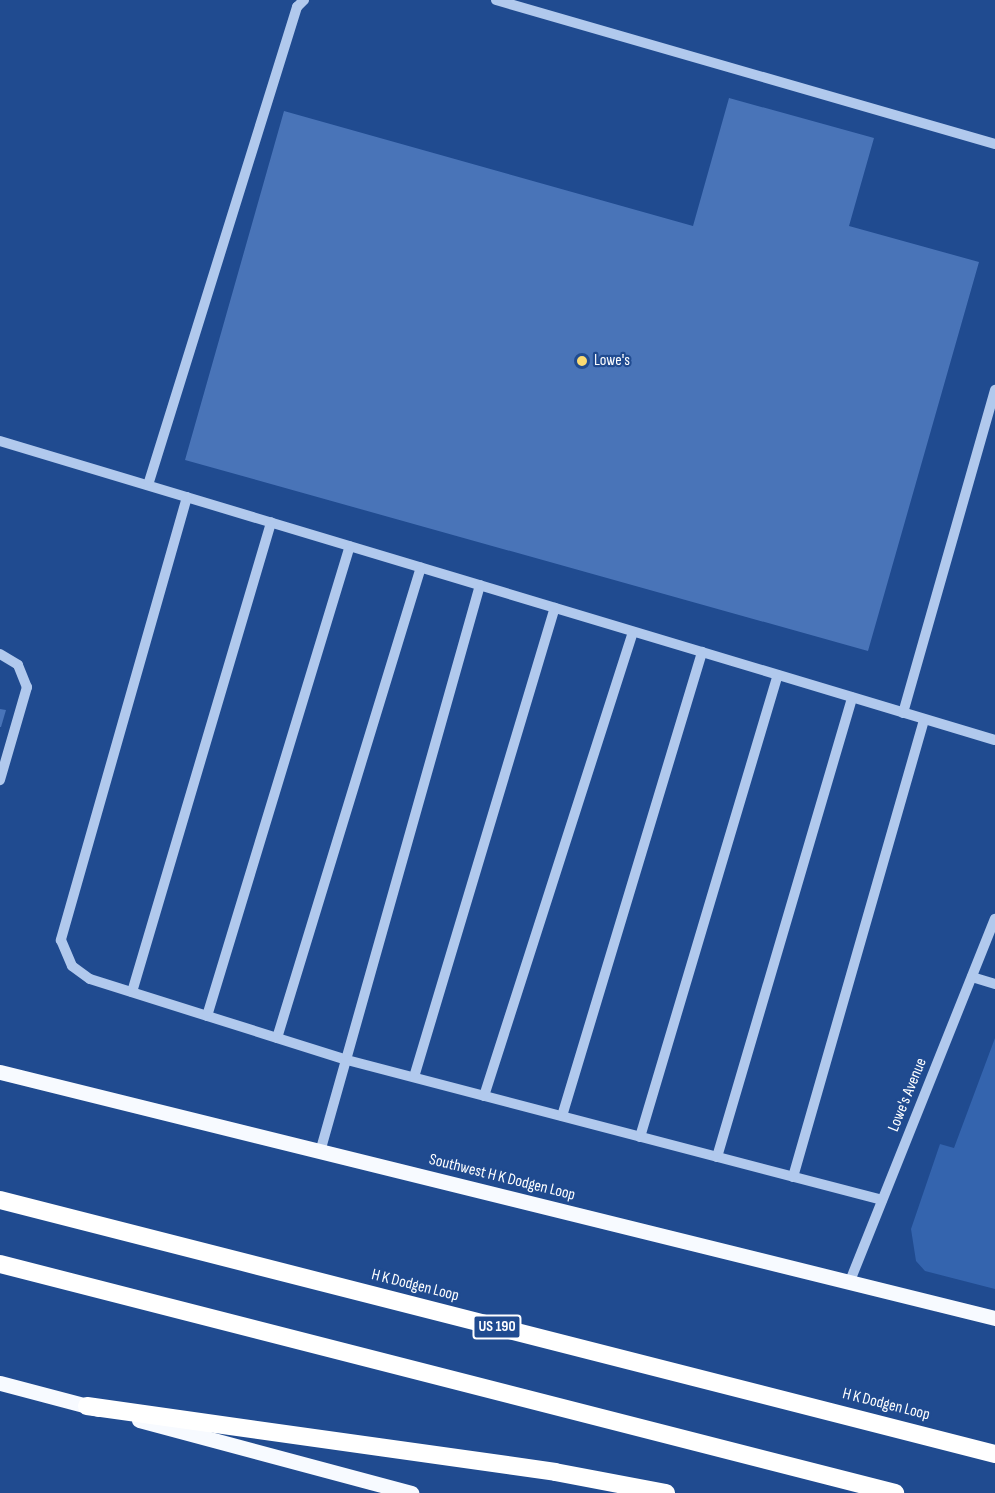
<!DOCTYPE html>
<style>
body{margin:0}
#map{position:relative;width:995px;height:1493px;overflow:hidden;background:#204b90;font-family:"Sofia Sans Condensed",sans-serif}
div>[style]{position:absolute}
.green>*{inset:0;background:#3464ae}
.building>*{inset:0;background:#4974b8}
.minor>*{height:10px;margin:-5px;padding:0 5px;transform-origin:5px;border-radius:5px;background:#b1c9ed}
.major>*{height:15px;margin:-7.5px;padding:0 7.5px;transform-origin:7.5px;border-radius:7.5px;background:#f7faff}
.highway>*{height:18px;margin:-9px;padding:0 9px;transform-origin:9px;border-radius:9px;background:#fff}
.dots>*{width:16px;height:16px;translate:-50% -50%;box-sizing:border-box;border:3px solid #204b90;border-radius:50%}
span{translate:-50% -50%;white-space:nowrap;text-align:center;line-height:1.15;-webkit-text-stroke:4.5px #204b90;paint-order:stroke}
.shield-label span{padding:2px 4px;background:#204b90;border:2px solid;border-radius:4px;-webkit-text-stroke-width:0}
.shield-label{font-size:15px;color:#fff;font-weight:700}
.poi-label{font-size:16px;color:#fff}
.left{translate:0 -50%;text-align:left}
.street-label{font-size:16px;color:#fff}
</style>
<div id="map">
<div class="green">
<i style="clip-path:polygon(995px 1038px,995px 1289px,925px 1271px,916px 1261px,911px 1229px,940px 1144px,954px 1148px)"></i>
</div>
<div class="building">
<i style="clip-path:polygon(729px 98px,874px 138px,849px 226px,979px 262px,868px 651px,185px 460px,284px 111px,693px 226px)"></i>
<i style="clip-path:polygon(0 709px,6px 710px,1px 727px,0 727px)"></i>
</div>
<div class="minor">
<i style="left:496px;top:0;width:519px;rotate:16.1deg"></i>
<i style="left:0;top:441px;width:1039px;rotate:16.73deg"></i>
<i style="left:148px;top:485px;width:501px;rotate:-72.69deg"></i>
<i style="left:297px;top:7px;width:10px;rotate:-45deg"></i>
<i style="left:187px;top:497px;width:461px;rotate:105.9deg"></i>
<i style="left:61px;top:940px;width:28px;rotate:67deg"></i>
<i style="left:72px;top:966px;width:22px;rotate:36deg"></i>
<i style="left:90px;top:979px;width:269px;rotate:17.5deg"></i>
<i style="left:347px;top:1060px;width:553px;rotate:14.66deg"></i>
<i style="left:0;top:654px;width:21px;rotate:31deg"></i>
<i style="left:18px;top:665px;width:24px;rotate:68deg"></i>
<i style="left:27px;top:687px;width:97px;rotate:106.2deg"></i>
<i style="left:903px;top:713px;width:336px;rotate:-74.1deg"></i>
<i style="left:972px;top:977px;width:24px;rotate:17deg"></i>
<i style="left:132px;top:992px;width:490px;rotate:-73.5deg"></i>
<i style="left:207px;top:1016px;width:491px;rotate:-73.1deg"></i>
<i style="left:277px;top:1038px;width:492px;rotate:-73deg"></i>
<i style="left:414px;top:1077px;width:490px;rotate:-73.3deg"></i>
<i style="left:484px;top:1096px;width:487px;rotate:-72.2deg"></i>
<i style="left:562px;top:1116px;width:485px;rotate:-73.2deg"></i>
<i style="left:640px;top:1137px;width:482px;rotate:-73.4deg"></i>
<i style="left:320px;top:1152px;width:589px;rotate:-74.24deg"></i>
<i style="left:717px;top:1157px;width:479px;rotate:-73.6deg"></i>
<i style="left:793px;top:1177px;width:476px;rotate:-74deg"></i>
<i style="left:850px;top:1281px;width:390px;rotate:-68.2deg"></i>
</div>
<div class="major">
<i style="left:0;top:1072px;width:1025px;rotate:13.89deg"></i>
<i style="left:0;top:1383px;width:102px;rotate:14.7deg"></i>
<i style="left:139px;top:1420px;width:282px;rotate:15deg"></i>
</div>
<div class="highway">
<i style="left:0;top:1200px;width:1027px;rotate:14.32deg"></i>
<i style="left:0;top:1264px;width:924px;rotate:14.35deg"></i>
<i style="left:87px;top:1406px;width:473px;rotate:8deg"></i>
<i style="left:555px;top:1472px;width:113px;rotate:10.7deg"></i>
</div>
<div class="dots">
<i style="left:582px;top:361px;background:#fada72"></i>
</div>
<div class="shield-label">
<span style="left:497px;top:1327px">US 190</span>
</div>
<div class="poi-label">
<span class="left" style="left:594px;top:361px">Lowe's</span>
</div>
<div class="street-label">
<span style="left:908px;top:1095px;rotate:-68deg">Lowe's Avenue</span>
<span style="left:502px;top:1178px;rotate:14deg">Southwest H K Dodgen Loop</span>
<span style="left:415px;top:1286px;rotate:14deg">H K Dodgen Loop</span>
<span style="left:886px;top:1405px;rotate:14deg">H K Dodgen Loop</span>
</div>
</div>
